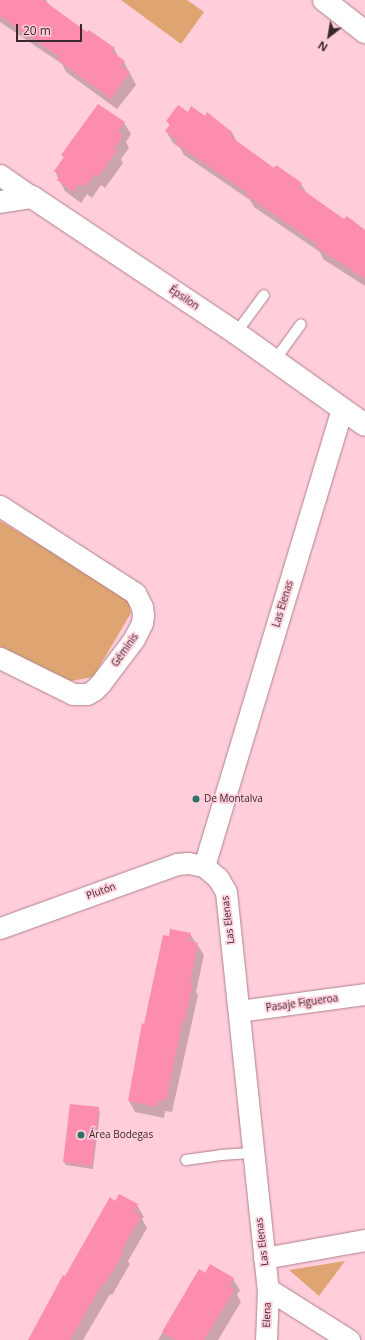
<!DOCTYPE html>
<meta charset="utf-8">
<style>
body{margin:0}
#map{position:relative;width:365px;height:1340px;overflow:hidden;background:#ffceda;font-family:"Open Sans",sans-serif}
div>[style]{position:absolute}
.green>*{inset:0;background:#dea572}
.shadow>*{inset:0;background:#0003}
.building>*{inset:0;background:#fc8dae}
.roads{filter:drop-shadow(0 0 1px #ae818d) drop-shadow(0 0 1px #ae818d)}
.service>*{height:10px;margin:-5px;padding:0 5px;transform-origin:5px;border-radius:5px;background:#fff}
.minor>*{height:21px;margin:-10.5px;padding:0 10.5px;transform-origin:10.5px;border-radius:10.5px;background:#fff}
.tertiary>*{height:22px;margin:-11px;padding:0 11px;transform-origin:11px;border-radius:11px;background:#fff}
.motorway>*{height:22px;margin:-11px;padding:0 11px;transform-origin:11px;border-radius:11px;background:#fff}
.dots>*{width:11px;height:11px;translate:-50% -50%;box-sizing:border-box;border:2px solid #ffceda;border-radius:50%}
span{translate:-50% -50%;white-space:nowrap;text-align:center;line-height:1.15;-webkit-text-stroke:3.5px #ffceda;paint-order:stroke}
.street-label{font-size:10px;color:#3a282c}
.poi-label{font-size:10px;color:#3a282c}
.left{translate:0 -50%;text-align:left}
.north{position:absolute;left:309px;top:16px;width:40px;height:40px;-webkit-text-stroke:3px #ffceda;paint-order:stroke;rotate:211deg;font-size:11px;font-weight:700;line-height:16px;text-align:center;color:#3a282c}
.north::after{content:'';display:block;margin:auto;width:14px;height:18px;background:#3a282c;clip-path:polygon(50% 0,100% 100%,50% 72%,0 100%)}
.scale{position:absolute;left:16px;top:24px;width:66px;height:18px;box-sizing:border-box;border:2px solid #3a282c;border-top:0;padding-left:5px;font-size:12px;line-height:14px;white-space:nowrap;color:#3a282c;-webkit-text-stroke:3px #ffceda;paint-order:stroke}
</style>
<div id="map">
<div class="green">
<i style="clip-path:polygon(121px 0,187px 0,204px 12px,181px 44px)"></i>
<i style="clip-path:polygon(0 521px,127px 596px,131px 613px,93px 677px,71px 681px,0 646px)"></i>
<i style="clip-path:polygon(345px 1261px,319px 1296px,289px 1270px)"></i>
</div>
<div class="shadow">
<i style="clip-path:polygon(0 0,46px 0,50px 6px,87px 34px,114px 49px,120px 59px,124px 62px,136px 85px,117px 109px,66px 72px,62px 64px,0 22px)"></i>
<i style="clip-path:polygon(188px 113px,205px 117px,232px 132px,237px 142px,275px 169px,276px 166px,301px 184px,307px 194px,345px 221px,365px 231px,365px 286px,323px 259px,320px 252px,254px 207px,250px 200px,184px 155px,180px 148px,173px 143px,166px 131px,170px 126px,167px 121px)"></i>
<i style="clip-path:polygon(124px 123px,131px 134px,126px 142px,129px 148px,121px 159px,123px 163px,105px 188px,101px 185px,92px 198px,87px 194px,81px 203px,65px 191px,59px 180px,55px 171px,64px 158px,62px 155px)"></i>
<i style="clip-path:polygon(190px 934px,204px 955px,196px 992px,198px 995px,172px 1112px,165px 1111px,164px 1118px,135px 1112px,129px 1101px,145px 1025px,169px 937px)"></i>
<i style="clip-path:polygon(98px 1108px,100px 1112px,93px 1169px,66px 1165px,64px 1162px)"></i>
<i style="clip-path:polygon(116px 1202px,137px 1205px,144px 1217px,142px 1219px,147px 1228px,128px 1261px,130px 1264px,112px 1295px,110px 1294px,83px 1340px,32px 1340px,65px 1277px)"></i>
<i style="clip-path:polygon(200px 1270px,206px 1274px,233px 1279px,240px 1290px,237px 1295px,241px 1302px,218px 1340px,158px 1340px)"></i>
</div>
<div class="building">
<i style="clip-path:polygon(0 0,43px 0,87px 32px,89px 30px,115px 48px,112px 52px,125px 61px,121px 66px,130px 72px,111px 99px,58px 60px,60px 57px,0 16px)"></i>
<i style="clip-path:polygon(98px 104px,125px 122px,118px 132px,123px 136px,114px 149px,117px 151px,98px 177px,95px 174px,85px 187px,80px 183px,74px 192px,57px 180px,60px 175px,54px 171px,64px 157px,61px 155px)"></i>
<i style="clip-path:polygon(178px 105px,188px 112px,191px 106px,205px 116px,207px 112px,232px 132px,230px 136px,274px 168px,276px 165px,302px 183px,299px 187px,331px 210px,344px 219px,347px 216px,365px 230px,365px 279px,316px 247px,318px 245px,246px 195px,248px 193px,176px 144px,178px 141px,165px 131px,170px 124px,166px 121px)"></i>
<i style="clip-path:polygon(170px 929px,191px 933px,189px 941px,198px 943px,190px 982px,193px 983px,185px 1019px,183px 1019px,166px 1101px,159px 1100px,157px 1107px,128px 1101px,142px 1023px,144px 1024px,163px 935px,169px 936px)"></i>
<i style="clip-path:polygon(70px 1104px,99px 1107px,92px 1166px,63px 1162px)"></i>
<i style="clip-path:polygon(119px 1194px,138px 1204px,134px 1212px,141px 1216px,121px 1251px,124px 1252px,105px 1284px,103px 1283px,70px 1340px,28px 1340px,63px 1275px,65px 1276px,110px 1197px,115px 1201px)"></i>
<i style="clip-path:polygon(210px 1264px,234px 1278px,229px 1286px,235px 1289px,204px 1340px,175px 1340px,162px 1332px,199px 1269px,205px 1273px)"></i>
</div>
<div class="roads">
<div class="service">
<i style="left:236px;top:333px;width:47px;rotate:-53.6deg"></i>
<i style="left:275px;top:360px;width:44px;rotate:-54.2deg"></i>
<i style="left:186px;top:1160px;width:35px;rotate:-8deg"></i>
<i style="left:221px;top:1155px;width:32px;rotate:-4deg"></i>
</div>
<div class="minor">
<i style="left:0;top:175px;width:39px;rotate:35deg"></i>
<i style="left:0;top:506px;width:161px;rotate:32.8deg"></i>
<i style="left:135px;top:593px;width:16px;rotate:63deg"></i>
<i style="left:142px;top:607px;width:8px;rotate:83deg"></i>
<i style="left:143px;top:615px;width:8px;rotate:97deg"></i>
<i style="left:142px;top:623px;width:18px;rotate:117deg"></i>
<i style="left:134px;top:639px;width:56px;rotate:127.1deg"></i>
<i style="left:100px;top:684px;width:8px;rotate:135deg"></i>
<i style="left:94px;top:690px;width:8px;rotate:150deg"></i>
<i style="left:87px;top:694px;width:14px;rotate:180deg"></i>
<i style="left:73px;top:694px;width:81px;rotate:-153.7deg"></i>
<i style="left:204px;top:866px;width:18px;rotate:41deg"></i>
<i style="left:218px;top:878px;width:16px;rotate:60deg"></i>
<i style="left:226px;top:892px;width:399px;rotate:84deg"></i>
<i style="left:268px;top:1289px;width:51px;rotate:92.2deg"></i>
<i style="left:204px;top:866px;width:477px;rotate:-73.2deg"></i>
<i style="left:0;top:928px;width:188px;rotate:-19.9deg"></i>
<i style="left:177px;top:864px;width:11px;rotate:-5deg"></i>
<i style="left:188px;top:863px;width:16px;rotate:11deg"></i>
<i style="left:239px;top:1011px;width:127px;rotate:-7.7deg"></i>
<i style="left:264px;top:1258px;width:103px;rotate:-10.1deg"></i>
<i style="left:268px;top:1289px;width:96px;rotate:32.2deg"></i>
</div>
<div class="tertiary">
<i style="left:0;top:202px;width:32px;rotate:-9deg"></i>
<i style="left:32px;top:197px;width:245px;rotate:33.7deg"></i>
<i style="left:236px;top:333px;width:158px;rotate:35.5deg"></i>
</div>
<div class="motorway">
<i style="left:324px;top:0;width:52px;rotate:38deg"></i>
</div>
</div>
<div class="dots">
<i style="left:196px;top:799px;background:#2c7268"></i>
<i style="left:81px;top:1135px;background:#2c7268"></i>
</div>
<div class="street-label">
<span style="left:184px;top:298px;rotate:34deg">Épsilon</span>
<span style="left:283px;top:604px;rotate:-73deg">Las Elenas</span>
<span style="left:125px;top:650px;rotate:-55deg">Géminis</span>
<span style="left:101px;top:891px;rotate:-20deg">Plutón</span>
<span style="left:228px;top:920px;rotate:-97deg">Las Elenas</span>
<span style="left:302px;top:1003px;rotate:-8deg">Pasaje Figueroa</span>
<span style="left:262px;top:1242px;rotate:-97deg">Las Elenas</span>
<span style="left:267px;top:1315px;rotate:-88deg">Elena</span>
</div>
<div class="poi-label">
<span class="left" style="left:204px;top:799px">De Montalva</span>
<span class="left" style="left:89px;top:1135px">Área Bodegas</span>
</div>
<div class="north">N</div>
<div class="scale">20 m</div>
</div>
